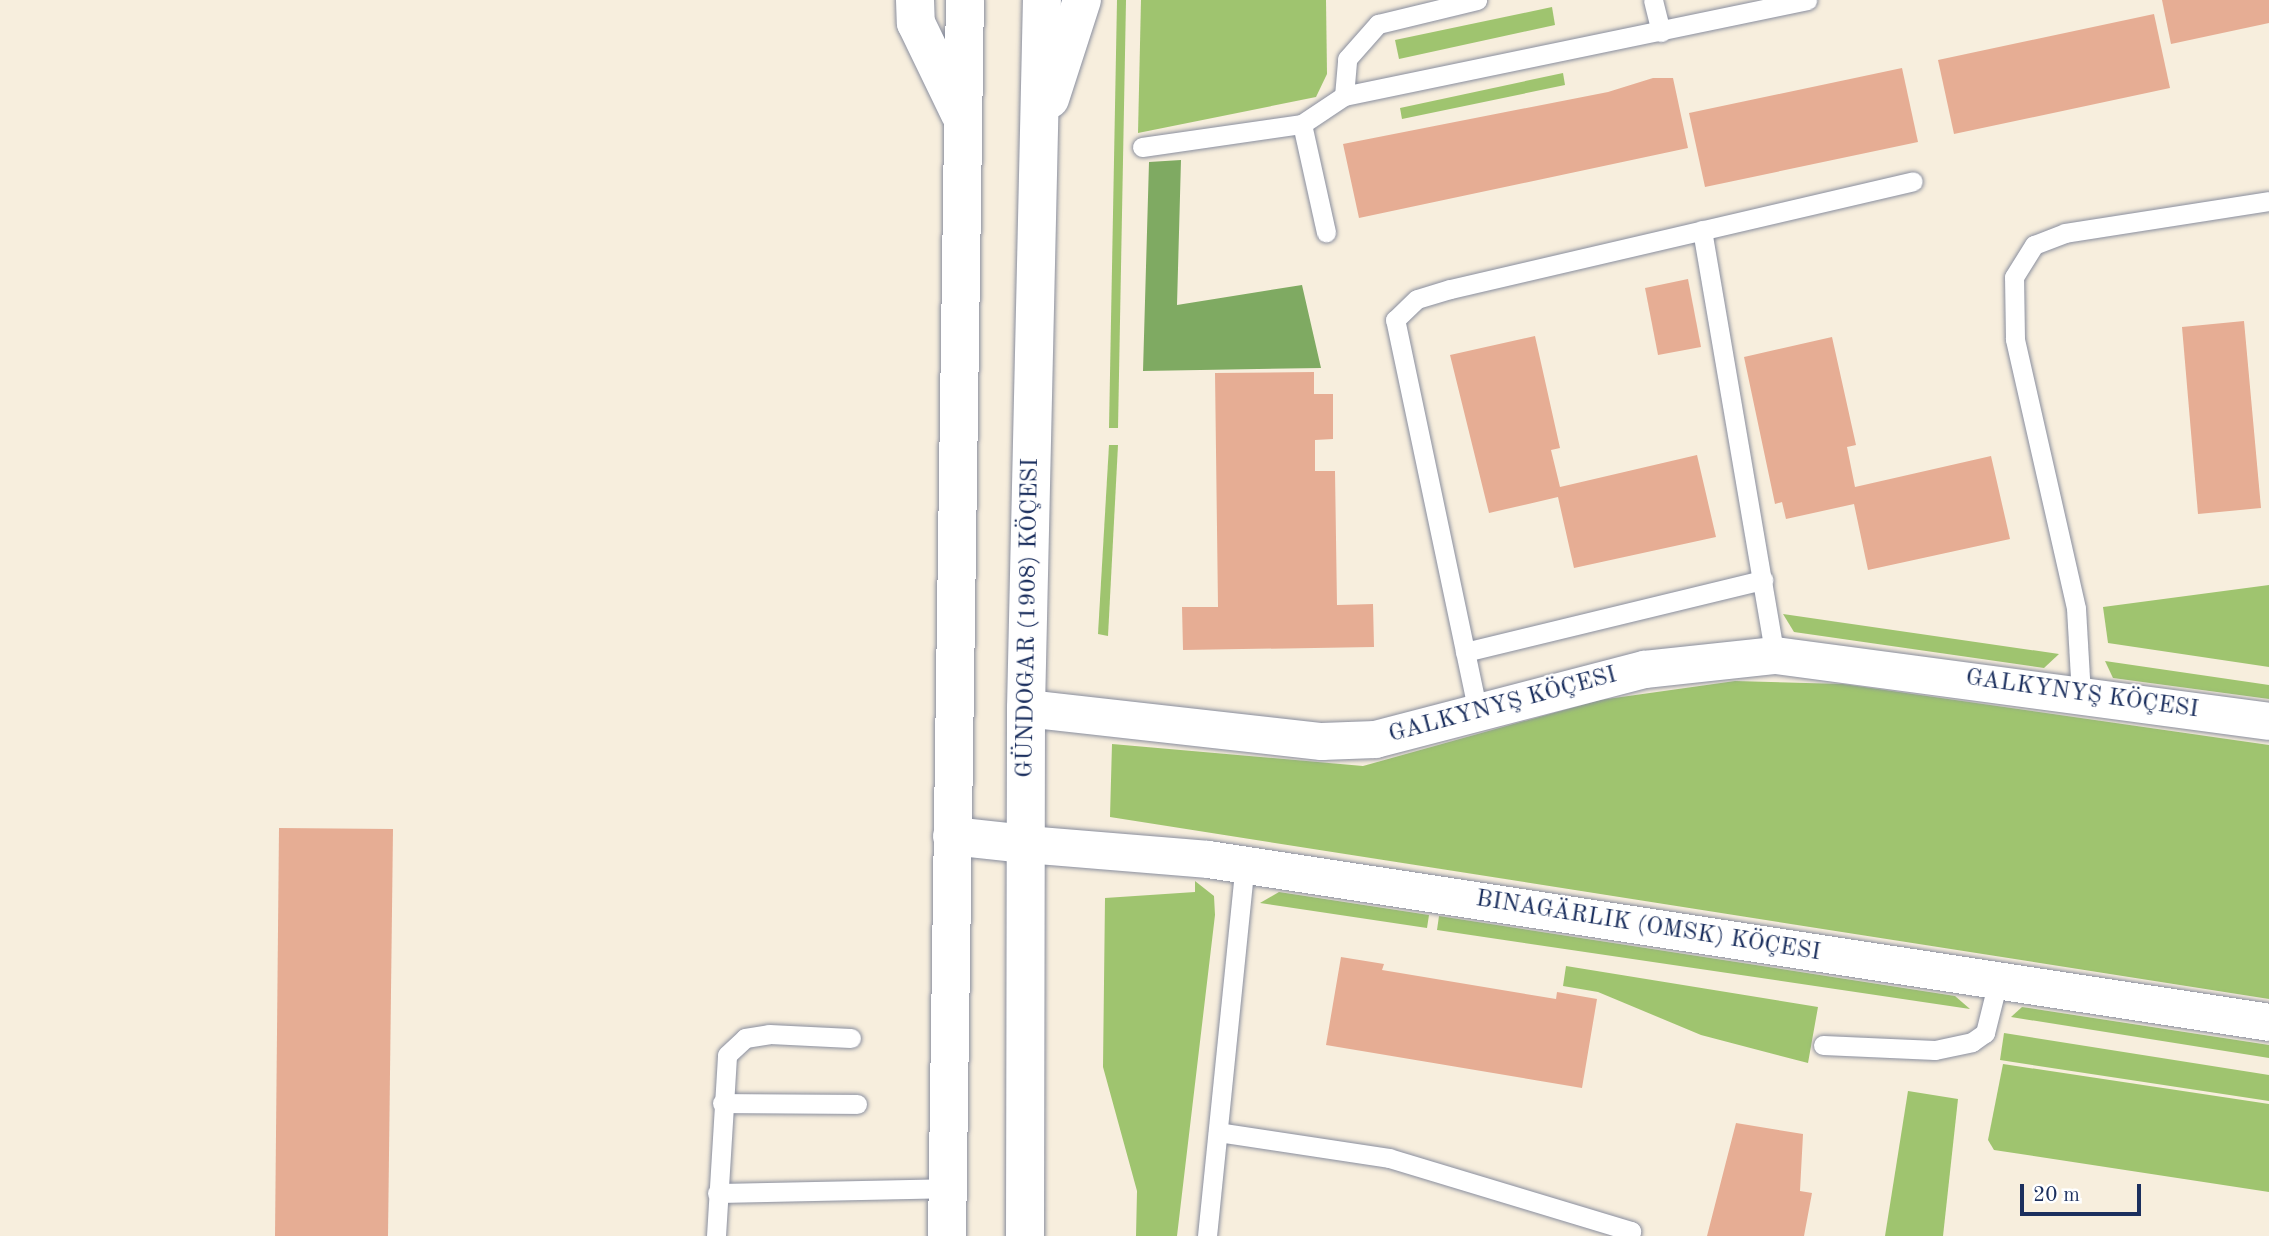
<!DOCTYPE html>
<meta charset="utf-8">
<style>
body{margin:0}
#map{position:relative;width:2269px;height:1236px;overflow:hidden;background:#f7eedd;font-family:"Old Standard TT",serif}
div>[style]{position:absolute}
.green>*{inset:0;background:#9fc46f}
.forest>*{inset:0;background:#7faa62}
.building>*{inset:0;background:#e6ad94}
.roads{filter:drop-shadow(0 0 2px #898e9e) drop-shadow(0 0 2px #898e9e)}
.lane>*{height:19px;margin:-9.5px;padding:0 9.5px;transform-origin:9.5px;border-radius:9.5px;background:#fff}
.street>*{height:37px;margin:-18.5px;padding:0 18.5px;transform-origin:18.5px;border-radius:18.5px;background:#fff}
.secondary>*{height:38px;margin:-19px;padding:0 19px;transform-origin:19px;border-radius:19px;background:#fff}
span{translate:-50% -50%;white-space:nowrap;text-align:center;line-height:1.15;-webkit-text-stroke:5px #fff;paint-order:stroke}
.street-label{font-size:24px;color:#1b2f5e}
.scale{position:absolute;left:2020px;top:1184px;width:121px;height:32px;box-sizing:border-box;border:4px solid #1b2f5e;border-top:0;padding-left:9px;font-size:21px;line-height:24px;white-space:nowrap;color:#1b2f5e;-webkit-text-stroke:5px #fff;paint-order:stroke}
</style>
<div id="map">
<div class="green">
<i style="clip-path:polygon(1117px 0,1126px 0,1118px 428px,1109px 428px)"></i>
<i style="clip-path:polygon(1141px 0,1326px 0,1327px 74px,1316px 97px,1138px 133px)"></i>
<i style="clip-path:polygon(1552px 7px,1555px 25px,1399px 59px,1395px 40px)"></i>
<i style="clip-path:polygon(1563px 73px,1565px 85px,1402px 119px,1400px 108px)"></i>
<i style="clip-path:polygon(1109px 445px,1118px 445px,1108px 636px,1098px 634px)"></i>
<i style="clip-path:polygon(2269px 585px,2269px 667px,2108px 643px,2103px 607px)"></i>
<i style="clip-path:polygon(1783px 614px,2059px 654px,2044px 668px,1794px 632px)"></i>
<i style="clip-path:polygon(2105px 661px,2269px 685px,2269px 699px,2113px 678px)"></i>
<i style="clip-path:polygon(1735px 681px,1843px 684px,2269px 745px,2269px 999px,1110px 817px,1112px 744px,1363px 766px,1600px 700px)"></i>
<i style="clip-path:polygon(1195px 881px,1214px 896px,1215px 915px,1177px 1236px,1136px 1236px,1137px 1191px,1103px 1067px,1105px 898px,1195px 892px)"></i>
<i style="clip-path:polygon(1279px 892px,1429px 915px,1427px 928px,1260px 903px)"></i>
<i style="clip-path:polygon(1439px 916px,1955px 996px,1970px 1009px,1437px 930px)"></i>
<i style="clip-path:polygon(1566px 966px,1818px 1007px,1808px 1063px,1701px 1035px,1598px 992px,1563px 986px)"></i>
<i style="clip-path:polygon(2022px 1007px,2269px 1045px,2269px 1058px,2011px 1017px)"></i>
<i style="clip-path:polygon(2004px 1033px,2269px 1075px,2269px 1101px,2000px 1060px)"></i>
<i style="clip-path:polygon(2003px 1064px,2269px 1104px,2269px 1192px,1994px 1150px,1988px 1140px)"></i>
<i style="clip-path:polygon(1908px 1091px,1958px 1099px,1943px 1236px,1885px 1236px)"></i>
</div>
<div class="forest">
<i style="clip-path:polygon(1181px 160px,1177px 305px,1302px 285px,1321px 368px,1143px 371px,1149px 162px)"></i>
</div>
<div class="building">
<i style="clip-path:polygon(2162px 0,2269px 0,2269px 23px,2171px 44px)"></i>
<i style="clip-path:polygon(2154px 14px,2170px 88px,1954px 134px,1938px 60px)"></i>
<i style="clip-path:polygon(1902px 68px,1918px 142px,1705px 187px,1689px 113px)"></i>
<i style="clip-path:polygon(1653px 78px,1673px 78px,1688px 148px,1359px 218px,1343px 144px,1608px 92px)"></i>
<i style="clip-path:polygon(1688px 279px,1701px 347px,1658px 355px,1645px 288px)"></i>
<i style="clip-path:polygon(2244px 321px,2261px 508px,2198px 514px,2182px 327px)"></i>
<i style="clip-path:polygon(1535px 336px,1560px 448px,1551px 450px,1560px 487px,1697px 455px,1716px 537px,1574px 568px,1558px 497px,1489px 513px,1450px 355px)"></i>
<i style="clip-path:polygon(1832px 337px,1856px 445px,1847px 447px,1855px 487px,1991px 456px,2010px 539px,1868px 570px,1854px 504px,1786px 519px,1782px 502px,1775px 504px,1744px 357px)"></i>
<i style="clip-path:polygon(1314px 372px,1314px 394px,1333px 394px,1333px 439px,1315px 440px,1315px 471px,1335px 471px,1337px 605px,1373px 604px,1374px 647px,1183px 650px,1182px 607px,1218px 607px,1215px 373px)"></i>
<i style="clip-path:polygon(279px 828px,393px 829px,388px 1236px,275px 1236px)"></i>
<i style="clip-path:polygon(1341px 957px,1384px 964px,1382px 970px,1556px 999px,1557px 992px,1597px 999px,1582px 1088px,1326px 1045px)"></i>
<i style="clip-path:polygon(1736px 1123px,1803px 1134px,1800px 1191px,1812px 1193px,1804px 1236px,1707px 1236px)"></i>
</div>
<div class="roads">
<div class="lane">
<i style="left:1653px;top:0;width:33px;rotate:76deg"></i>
<i style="left:1344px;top:96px;width:37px;rotate:-85deg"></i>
<i style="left:1347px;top:59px;width:47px;rotate:-48.5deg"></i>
<i style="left:1378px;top:24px;width:102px;rotate:-13.6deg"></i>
<i style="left:1302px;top:124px;width:111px;rotate:77.5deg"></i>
<i style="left:1142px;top:147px;width:162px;rotate:-8.2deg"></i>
<i style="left:1302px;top:124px;width:50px;rotate:-33.7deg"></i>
<i style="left:1344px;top:96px;width:473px;rotate:-11.7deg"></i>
<i style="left:1702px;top:230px;width:431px;rotate:80.3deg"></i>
<i style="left:1465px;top:652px;width:307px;rotate:-13.6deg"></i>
<i style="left:2081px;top:695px;width:87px;rotate:-93.3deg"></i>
<i style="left:2076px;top:608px;width:276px;rotate:-102.8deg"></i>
<i style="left:2015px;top:339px;width:62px;rotate:-90.9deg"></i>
<i style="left:2014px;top:277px;width:38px;rotate:-58deg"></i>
<i style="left:2034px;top:245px;width:33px;rotate:-21deg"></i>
<i style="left:2065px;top:233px;width:206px;rotate:-8.9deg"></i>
<i style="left:1477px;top:708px;width:397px;rotate:-101.9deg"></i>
<i style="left:1395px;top:320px;width:30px;rotate:-44deg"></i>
<i style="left:1417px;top:299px;width:34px;rotate:-17deg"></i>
<i style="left:1450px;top:289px;width:475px;rotate:-13.1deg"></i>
<i style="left:1823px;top:1045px;width:112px;rotate:2.6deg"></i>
<i style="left:1935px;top:1050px;width:38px;rotate:-12deg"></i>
<i style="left:1972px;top:1042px;width:16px;rotate:-35deg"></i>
<i style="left:1985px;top:1033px;width:54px;rotate:-76deg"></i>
<i style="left:722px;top:1103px;width:135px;rotate:0.4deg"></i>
<i style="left:1218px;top:1132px;width:173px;rotate:8.6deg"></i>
<i style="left:1389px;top:1158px;width:253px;rotate:16.8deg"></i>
<i style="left:1631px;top:1231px;width:5px;rotate:101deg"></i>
<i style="left:717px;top:1193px;width:230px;rotate:-1.2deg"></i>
<i style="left:716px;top:1236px;width:181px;rotate:-86.5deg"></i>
<i style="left:727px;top:1055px;width:25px;rotate:-43deg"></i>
<i style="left:745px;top:1038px;width:24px;rotate:-9deg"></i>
<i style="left:769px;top:1034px;width:82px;rotate:2.8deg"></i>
<i style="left:1207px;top:1236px;width:373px;rotate:-84.2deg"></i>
</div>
<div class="street">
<i style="left:1026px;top:708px;width:297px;rotate:6.4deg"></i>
<i style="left:1321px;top:741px;width:54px;rotate:-2.1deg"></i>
<i style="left:1375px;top:739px;width:278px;rotate:-14.6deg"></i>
<i style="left:1644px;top:669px;width:132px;rotate:-6.1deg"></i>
<i style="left:1775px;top:655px;width:498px;rotate:7.6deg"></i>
<i style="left:1026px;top:844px;width:183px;rotate:4.7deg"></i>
<i style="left:1208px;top:859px;width:1073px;rotate:8.73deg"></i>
</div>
<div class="secondary">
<i style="left:915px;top:0;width:23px;rotate:88deg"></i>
<i style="left:916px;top:23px;width:101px;rotate:64.2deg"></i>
<i style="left:1050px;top:99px;width:104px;rotate:-72.1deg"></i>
<i style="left:952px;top:836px;width:74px;rotate:6.2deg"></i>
<i style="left:947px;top:1236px;width:1236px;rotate:-89.17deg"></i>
<i style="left:1025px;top:1236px;width:528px;rotate:-89.89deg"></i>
<i style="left:1026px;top:708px;width:708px;rotate:-88.71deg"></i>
</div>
</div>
<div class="street-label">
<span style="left:1029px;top:618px;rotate:-89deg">GÜNDOGAR (1908) KÖÇESI</span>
<span style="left:2082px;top:695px;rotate:8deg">GALKYNYŞ KÖÇESI</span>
<span style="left:1503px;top:706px;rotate:-15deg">GALKYNYŞ KÖÇESI</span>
<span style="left:1648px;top:927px;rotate:9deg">BINAGÄRLIK (OMSK) KÖÇESI</span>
</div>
<div class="scale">20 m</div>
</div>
